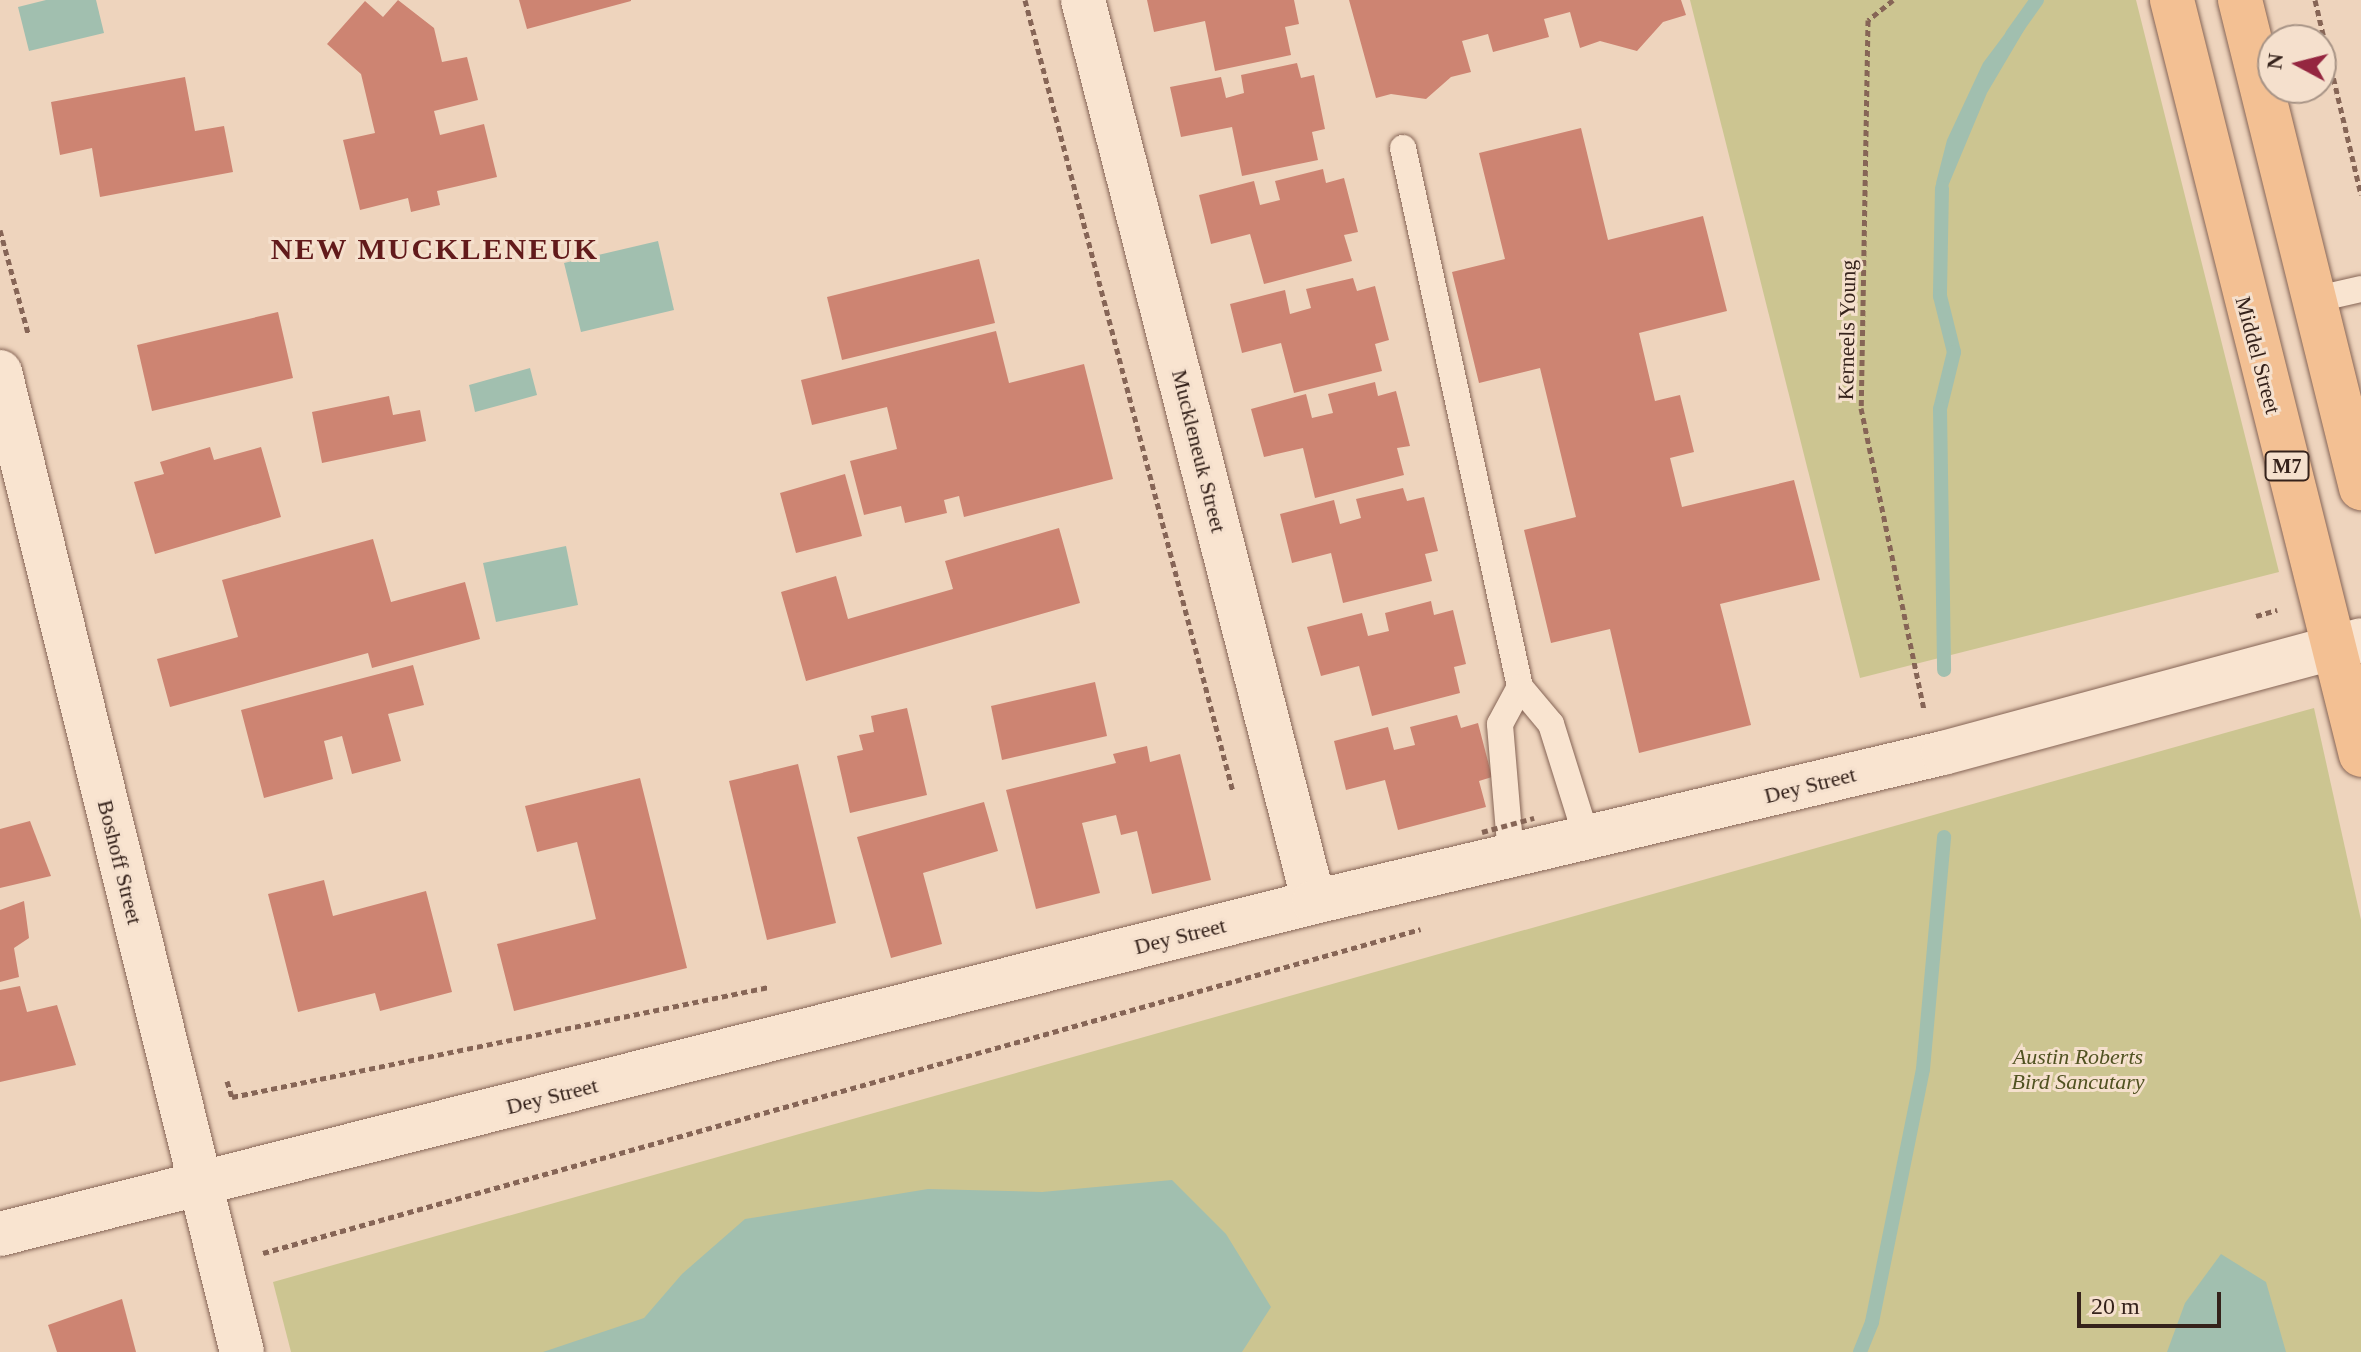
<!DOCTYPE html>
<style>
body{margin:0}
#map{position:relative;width:2361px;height:1352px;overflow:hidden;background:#eed4bd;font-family:Georgia,serif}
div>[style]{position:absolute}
.green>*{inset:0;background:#ccc591}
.water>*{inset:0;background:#a1bfaf}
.stream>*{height:14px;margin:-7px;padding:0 7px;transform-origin:7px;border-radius:7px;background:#a1bfaf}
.building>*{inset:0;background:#cd8472}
.path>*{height:5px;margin-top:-2.5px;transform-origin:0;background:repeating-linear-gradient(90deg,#866556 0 6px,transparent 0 10px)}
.roads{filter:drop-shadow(0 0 2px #866556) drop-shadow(0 0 2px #866556)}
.service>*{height:26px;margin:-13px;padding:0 13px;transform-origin:13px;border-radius:13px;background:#f9e4d0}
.minor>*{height:44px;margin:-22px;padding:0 22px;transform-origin:22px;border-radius:22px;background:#f9e4d0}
.primary>*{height:44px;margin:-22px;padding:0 22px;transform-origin:22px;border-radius:22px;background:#f3c093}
.path-bridge>*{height:5px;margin-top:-2.5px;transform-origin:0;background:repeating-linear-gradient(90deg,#866556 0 6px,transparent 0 10px)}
span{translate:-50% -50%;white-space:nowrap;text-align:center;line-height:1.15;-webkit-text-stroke:6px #f5e0cd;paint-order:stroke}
.shield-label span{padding:2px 6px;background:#f5e0cd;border:2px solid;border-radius:6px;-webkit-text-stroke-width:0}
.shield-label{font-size:20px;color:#35221b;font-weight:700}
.street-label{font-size:22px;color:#35221b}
.park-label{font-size:22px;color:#505221;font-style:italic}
.district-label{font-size:30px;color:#621a1b;font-weight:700;letter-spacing:2px}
.north{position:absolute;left:2257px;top:24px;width:80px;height:80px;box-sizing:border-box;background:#f5e0cd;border:2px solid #a89486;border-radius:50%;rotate:277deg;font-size:22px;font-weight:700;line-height:32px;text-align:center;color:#35221b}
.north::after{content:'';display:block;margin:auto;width:28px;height:36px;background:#952640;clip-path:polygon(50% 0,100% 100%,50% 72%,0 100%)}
.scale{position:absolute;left:2077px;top:1292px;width:144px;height:36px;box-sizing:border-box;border:4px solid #35221b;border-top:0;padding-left:10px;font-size:24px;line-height:28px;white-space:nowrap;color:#35221b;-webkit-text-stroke:6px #f5e0cd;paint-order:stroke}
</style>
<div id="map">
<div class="green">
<i style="clip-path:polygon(1690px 0,2136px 0,2279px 572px,1860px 678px)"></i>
<i style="clip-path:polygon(2314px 708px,2361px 920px,2361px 1352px,291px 1352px,273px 1282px)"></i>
</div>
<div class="water">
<i style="clip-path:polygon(46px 0,96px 0,104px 33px,29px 51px,18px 7px)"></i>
<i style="clip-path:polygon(2016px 19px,2026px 27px,1987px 93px,1941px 203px,1936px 183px,1947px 140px,1983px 63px)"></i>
<i style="clip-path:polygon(658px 241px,674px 310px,581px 332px,564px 263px)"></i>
<i style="clip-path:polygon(530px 368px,537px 395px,475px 412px,469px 385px)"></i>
<i style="clip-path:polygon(566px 546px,578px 605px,496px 622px,483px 563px)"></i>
<i style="clip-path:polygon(1172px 1180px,1226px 1234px,1271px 1307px,1242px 1352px,543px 1352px,644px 1318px,682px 1274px,745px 1219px,928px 1189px,1042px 1192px)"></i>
<i style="clip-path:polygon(2221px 1254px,2266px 1282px,2286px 1352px,2167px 1352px,2185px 1303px)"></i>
</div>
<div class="stream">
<i style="left:2012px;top:35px;width:43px;rotate:-54.5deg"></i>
<i style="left:1942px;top:188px;width:108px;rotate:91.1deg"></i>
<i style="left:1940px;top:296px;width:58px;rotate:76deg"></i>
<i style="left:1954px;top:352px;width:59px;rotate:103.8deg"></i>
<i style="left:1940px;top:409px;width:261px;rotate:89.1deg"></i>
<i style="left:1860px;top:1352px;width:32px;rotate:-68deg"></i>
<i style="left:1872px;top:1322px;width:258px;rotate:-78.6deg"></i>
<i style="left:1923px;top:1069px;width:233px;rotate:-84.8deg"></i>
</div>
<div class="building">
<i style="clip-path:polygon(398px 0,434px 28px,442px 62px,467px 57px,478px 100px,434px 111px,440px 135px,484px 124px,497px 177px,437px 191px,440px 205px,411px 212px,408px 198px,360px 210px,343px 140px,375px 133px,361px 74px,327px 44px,365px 1px,383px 17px)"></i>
<i style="clip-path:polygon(519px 0,631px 0,631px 1px,527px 29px)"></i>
<i style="clip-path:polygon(1147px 0,1294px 0,1299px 24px,1285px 27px,1291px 55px,1215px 71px,1205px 21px,1154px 32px)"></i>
<i style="clip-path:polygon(1349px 0,1681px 0,1686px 15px,1663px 22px,1637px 51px,1600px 41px,1580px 48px,1570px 12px,1544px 19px,1549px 37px,1493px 52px,1488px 34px,1462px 41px,1471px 72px,1451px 77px,1426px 99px,1391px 94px,1376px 98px)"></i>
<i style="clip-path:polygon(1297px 63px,1301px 78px,1314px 75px,1325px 129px,1312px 132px,1318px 160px,1242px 176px,1232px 127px,1181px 137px,1170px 87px,1221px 77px,1226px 98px,1244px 93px,1241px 75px)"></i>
<i style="clip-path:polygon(185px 77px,195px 131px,224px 126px,233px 172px,100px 197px,92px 148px,60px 155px,51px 102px)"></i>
<i style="clip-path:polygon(1581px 128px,1608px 240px,1703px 216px,1727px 311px,1639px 333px,1655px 401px,1680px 395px,1694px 452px,1670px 458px,1682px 507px,1794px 480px,1820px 580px,1720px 604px,1751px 725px,1639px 753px,1610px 629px,1551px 643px,1524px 530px,1576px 517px,1540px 368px,1479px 383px,1452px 272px,1505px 259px,1479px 153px)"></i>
<i style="clip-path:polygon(1323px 169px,1326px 183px,1344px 178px,1358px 232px,1344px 235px,1352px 261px,1264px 284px,1250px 234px,1211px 244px,1199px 195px,1254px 181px,1260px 205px,1280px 200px,1275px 181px)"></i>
<i style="clip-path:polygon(979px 259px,995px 323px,842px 360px,827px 297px)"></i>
<i style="clip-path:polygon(1353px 278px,1357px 291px,1375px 286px,1389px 340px,1375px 344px,1382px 371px,1294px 393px,1281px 343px,1242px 353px,1230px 304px,1285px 290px,1290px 314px,1311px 308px,1306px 289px)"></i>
<i style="clip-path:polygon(278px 312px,293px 378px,152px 411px,137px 345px)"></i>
<i style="clip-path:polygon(996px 331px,1009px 383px,1084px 364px,1113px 479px,964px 517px,959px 496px,944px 500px,947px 513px,905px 523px,901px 506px,864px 515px,850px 461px,897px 449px,887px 407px,812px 425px,801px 380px)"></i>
<i style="clip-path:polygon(1375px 382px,1378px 396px,1396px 391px,1410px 446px,1397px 448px,1404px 475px,1315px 498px,1303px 448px,1264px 457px,1251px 409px,1306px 394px,1312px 418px,1333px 413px,1328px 394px)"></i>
<i style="clip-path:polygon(389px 396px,393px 415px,420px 410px,426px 441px,322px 463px,312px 412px)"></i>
<i style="clip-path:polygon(210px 447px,214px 460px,261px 447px,281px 517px,155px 554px,134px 482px,164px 474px,160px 462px)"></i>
<i style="clip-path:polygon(845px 474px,862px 536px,796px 553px,780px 493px)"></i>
<i style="clip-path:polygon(1403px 488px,1407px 501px,1424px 497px,1438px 551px,1425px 554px,1432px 581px,1343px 603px,1331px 553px,1292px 563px,1280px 514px,1334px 500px,1340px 524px,1361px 518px,1356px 499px)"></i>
<i style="clip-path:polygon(1059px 528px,1080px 603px,806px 681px,781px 592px,836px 576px,848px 619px,953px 589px,945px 561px)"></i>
<i style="clip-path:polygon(373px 539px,391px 602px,465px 582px,480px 639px,372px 668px,368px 653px,170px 707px,157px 659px,238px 637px,222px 580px)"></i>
<i style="clip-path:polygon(1431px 601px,1434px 615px,1453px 610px,1466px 664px,1454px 667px,1460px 693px,1372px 716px,1359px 666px,1321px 676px,1307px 627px,1362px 613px,1368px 636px,1389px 631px,1385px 613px)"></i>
<i style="clip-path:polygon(413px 665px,424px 705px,388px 714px,401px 761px,352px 774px,342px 736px,324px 741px,333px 779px,264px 798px,241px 710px)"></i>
<i style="clip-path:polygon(1095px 682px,1107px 736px,1002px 760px,991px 706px)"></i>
<i style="clip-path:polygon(907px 708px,927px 795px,850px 813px,837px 756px,863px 750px,859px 735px,874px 732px,871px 716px)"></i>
<i style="clip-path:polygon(1457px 715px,1461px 728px,1478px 723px,1492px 777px,1479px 781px,1486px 807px,1398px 830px,1385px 780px,1346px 790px,1334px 741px,1388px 727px,1394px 750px,1415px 745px,1410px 727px)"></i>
<i style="clip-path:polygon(1147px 746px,1150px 762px,1180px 754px,1211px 880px,1152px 894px,1137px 831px,1121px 835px,1116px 815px,1082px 823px,1100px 893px,1036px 909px,1006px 790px,1116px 763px,1113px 754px)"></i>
<i style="clip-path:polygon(798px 764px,836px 923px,767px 940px,729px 781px)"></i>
<i style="clip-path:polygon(640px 778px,687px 968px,514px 1011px,497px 944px,596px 919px,577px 842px,537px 852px,525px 806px)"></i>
<i style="clip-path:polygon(984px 802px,998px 851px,923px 873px,942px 944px,891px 958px,857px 837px)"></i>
<i style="clip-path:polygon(30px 821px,51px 876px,0 888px,0 829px)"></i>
<i style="clip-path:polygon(324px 880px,333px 916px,426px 891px,452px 992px,380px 1011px,375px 993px,298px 1012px,268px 894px)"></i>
<i style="clip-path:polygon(24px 901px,29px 938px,14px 948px,19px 977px,0 982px,0 910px)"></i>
<i style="clip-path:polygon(20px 986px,27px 1012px,57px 1005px,76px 1065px,0 1082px,0 990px)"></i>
<i style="clip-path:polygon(122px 1299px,136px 1352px,57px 1352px,48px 1325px)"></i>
</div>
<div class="path">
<i style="left:1025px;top:0;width:819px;rotate:75.28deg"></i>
<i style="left:1893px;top:0;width:32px;rotate:141deg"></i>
<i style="left:1868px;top:20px;width:388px;rotate:91deg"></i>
<i style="left:1861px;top:408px;width:308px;rotate:78.2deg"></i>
<i style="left:2315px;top:0;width:200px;rotate:76.7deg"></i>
<i style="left:0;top:230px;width:107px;rotate:74.8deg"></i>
<i style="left:2256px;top:616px;width:22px;rotate:-16deg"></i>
<i style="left:227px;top:1081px;width:17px;rotate:73deg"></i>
<i style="left:232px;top:1097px;width:548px;rotate:-11.58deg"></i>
<i style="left:263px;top:1253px;width:1202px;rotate:-15.63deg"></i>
</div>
<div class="roads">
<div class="service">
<i style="left:1403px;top:148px;width:552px;rotate:77.75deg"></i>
<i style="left:1520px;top:687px;width:48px;rotate:50deg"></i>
<i style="left:1551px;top:724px;width:121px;rotate:72.6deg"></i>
<i style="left:2313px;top:300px;width:49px;rotate:-12.9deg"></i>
<i style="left:1511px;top:856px;width:132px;rotate:-94.8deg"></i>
<i style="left:1500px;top:724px;width:42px;rotate:-61.6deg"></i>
</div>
<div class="minor">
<i style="left:1083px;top:0;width:931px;rotate:75.64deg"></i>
<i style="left:0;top:372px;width:1009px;rotate:76.13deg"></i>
<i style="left:0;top:1234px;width:1355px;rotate:-14.18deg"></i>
<i style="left:1314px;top:902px;width:646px;rotate:-13.33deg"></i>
<i style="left:1943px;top:753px;width:433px;rotate:-15.1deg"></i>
</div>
<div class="primary">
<i style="left:2172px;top:0;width:778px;rotate:75.95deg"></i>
<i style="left:2240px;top:0;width:503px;rotate:76.07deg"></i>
</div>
</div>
<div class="path-bridge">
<i style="left:1482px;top:832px;width:54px;rotate:-15.1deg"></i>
</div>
<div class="shield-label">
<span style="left:2287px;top:466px">M7</span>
</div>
<div class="street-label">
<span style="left:1847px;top:330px;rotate:-89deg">Kerneels Young</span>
<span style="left:2258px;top:355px;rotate:75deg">Middel Street</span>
<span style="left:1199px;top:451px;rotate:76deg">Muckleneuk Street</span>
<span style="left:1810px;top:785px;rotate:-14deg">Dey Street</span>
<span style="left:120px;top:862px;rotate:76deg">Boshoff Street</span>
<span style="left:1180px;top:936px;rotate:-14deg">Dey Street</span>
<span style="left:552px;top:1096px;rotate:-14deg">Dey Street</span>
</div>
<div class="park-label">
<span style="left:2078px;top:1069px">Austin Roberts<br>Bird Sancutary</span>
</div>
<div class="district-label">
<span style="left:435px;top:249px">NEW MUCKLENEUK</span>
</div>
<div class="north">N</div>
<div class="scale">20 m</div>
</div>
